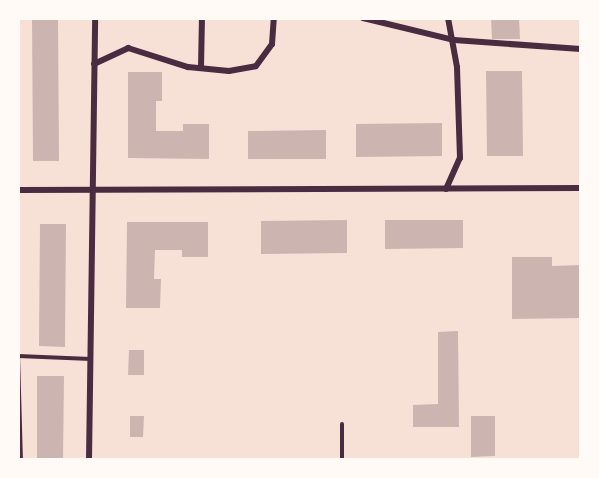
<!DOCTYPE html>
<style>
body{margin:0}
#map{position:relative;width:599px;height:478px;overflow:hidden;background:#f7e1d7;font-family:"Exo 2",sans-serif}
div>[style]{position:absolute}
.building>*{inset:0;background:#ccb4b1}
.service>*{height:4px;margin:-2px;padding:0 2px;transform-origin:2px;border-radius:2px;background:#4a2c40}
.minor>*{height:6px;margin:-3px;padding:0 3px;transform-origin:3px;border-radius:3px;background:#4a2c40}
span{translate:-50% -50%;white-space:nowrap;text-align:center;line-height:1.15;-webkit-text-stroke:5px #fffaf5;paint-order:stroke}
.frame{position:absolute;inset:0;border:20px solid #fffaf5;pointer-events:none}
</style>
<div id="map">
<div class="building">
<i style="clip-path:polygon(32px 18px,58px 18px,59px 161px,33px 161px)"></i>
<i style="clip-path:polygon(491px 18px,519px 18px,520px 39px,492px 39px)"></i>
<i style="clip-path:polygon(486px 71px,522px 71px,523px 156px,487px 156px)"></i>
<i style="clip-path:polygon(128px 72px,162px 72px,162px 101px,156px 101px,156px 131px,183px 131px,183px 124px,209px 124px,209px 159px,128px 158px)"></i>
<i style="clip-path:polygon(442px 123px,442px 156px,356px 157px,356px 124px)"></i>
<i style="clip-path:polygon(326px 130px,326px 159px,248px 159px,248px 131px)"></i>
<i style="clip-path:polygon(347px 220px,347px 253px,261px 254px,261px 221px)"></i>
<i style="clip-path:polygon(385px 220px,463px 220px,463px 248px,385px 249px)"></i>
<i style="clip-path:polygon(127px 222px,208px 222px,208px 257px,182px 257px,182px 250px,155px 250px,154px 279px,161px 279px,160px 308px,126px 308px)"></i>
<i style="clip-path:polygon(40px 224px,66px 224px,65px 347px,39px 346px)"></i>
<i style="clip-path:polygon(512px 257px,552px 257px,552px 266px,581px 265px,581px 318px,512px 319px)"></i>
<i style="clip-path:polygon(458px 331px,459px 427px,413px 427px,413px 405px,438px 404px,438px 332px)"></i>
<i style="clip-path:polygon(129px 350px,144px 350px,144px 375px,128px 375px)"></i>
<i style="clip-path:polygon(37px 376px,64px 376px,63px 460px,37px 460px)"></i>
<i style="clip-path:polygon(130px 416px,144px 416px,143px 437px,130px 437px)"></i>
<i style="clip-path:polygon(471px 416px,495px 416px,495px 456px,471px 457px)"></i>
</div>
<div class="service">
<i style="left:18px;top:355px;width:105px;rotate:88.4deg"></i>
<i style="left:18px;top:356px;width:73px;rotate:2.4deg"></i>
<i style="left:342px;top:424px;width:36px;rotate:90deg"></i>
</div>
<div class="minor">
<i style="left:363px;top:18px;width:94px;rotate:13.6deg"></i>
<i style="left:454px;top:40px;width:127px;rotate:4.1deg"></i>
<i style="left:94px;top:64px;width:38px;rotate:-25deg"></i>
<i style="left:128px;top:48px;width:63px;rotate:17.6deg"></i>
<i style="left:188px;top:67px;width:41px;rotate:5.6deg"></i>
<i style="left:229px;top:71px;width:27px;rotate:-10deg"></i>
<i style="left:256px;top:66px;width:27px;rotate:-54deg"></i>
<i style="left:272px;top:44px;width:26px;rotate:-86deg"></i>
<i style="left:201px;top:68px;width:50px;rotate:-88.9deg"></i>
<i style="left:446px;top:189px;width:34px;rotate:-66deg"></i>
<i style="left:460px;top:158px;width:91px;rotate:-91.9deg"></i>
<i style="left:457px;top:67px;width:50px;rotate:-100.4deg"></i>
<i style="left:18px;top:190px;width:563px;rotate:-0.2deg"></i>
<i style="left:89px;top:460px;width:442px;rotate:-89.2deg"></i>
</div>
<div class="frame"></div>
</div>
